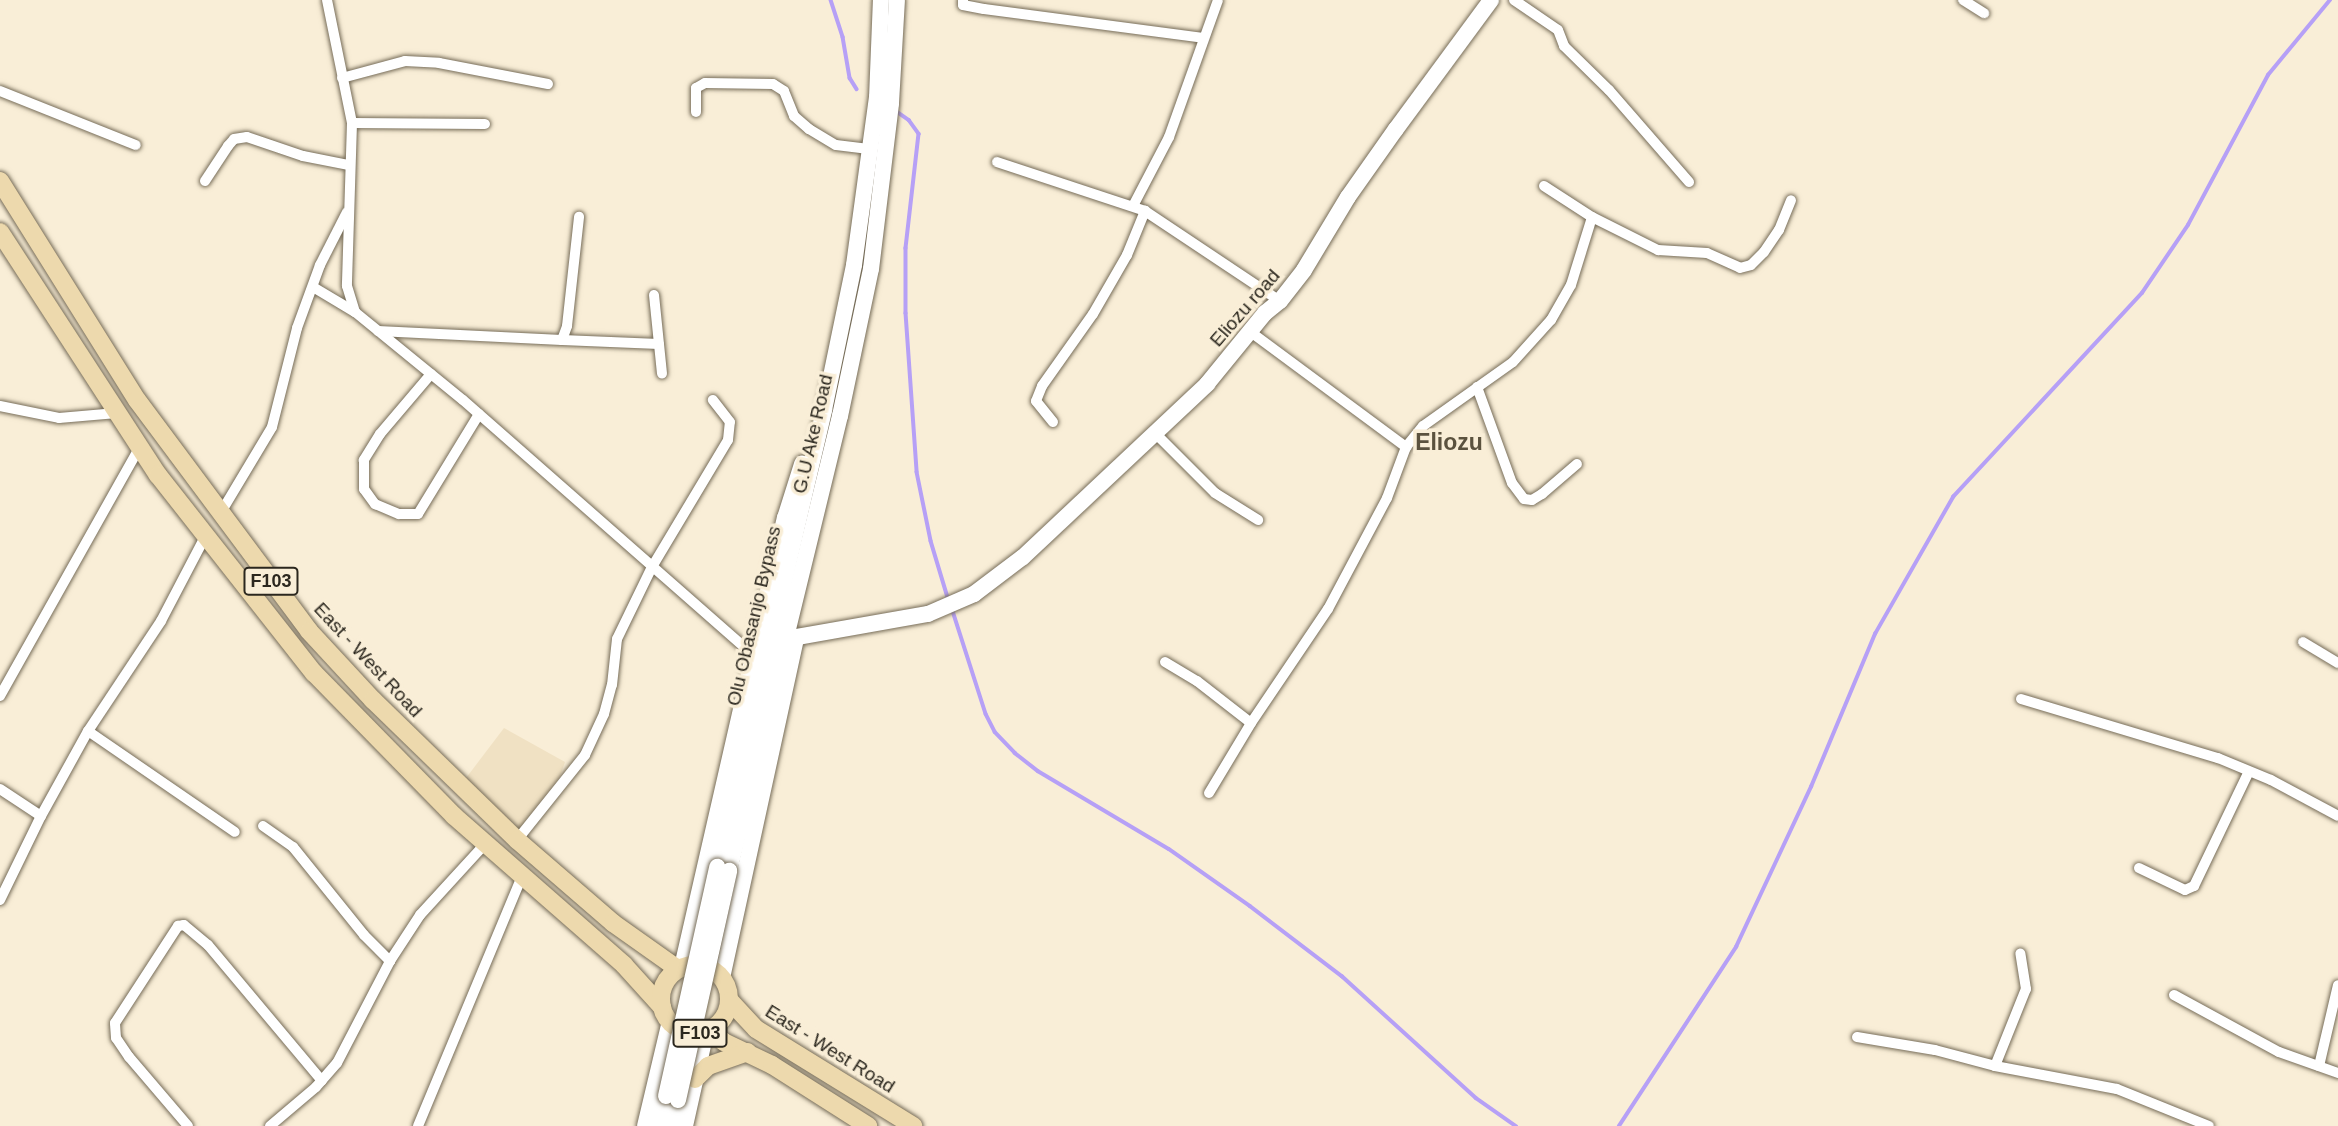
<!DOCTYPE html>
<style>
body{margin:0}
#map{position:relative;width:2338px;height:1126px;overflow:hidden;background:#f9eed7;font-family:Arial,sans-serif}
div>[style]{position:absolute}
.built>*{inset:0;background:#f0e1c3}
.stream>*{height:3.5px;margin:-1.75px;padding:0 1.75px;transform-origin:1.75px;border-radius:1.75px;background:#b6a0f6}
.roads{filter:drop-shadow(0 0 2px #766c58) drop-shadow(0 0 2px #766c58)}
.street>*{height:10px;margin:-5px;padding:0 5px;transform-origin:5px;border-radius:5px;background:#fff}
.secondary>*{height:16px;margin:-8px;padding:0 8px;transform-origin:8px;border-radius:8px;background:#fff}
.primary>*{height:18px;margin:-9px;padding:0 9px;transform-origin:9px;border-radius:9px;background:#edd9ad}
.primary>.ring{margin:-9px;padding:0;box-sizing:content-box;background:none;border:18px solid #edd9ad;border-radius:50%}
.bridges{filter:drop-shadow(0 0 2px #766c58) drop-shadow(0 0 2px #766c58)}
.secondary-bridge>*{height:16px;margin:-8px;padding:0 8px;transform-origin:8px;border-radius:8px;background:#fff}
span{translate:-50% -50%;white-space:nowrap;text-align:center;line-height:1.15;-webkit-text-stroke:7px #f9eed7;paint-order:stroke}
.shield-label span{padding:2px 5px;background:#f9eed7;border:2px solid;border-radius:5px;-webkit-text-stroke-width:0}
.shield-label{font-size:18px;color:#2b271e;font-weight:700}
.street-label{font-size:19px;color:#2b271e}
.quarter-label{font-size:23px;color:#5b523e;font-weight:700}
</style>
<div id="map">
<div class="built">
<i style="clip-path:polygon(504px 728px,565px 762px,559px 779px,519px 832px,463px 782px)"></i>
</div>
<div class="stream">
<i style="left:831px;top:0;width:39px;rotate:72deg"></i>
<i style="left:843px;top:37px;width:42px;rotate:80.3deg"></i>
<i style="left:850px;top:78px;width:13px;rotate:58deg"></i>
<i style="left:896px;top:111px;width:16px;rotate:35deg"></i>
<i style="left:909px;top:120px;width:17px;rotate:54deg"></i>
<i style="left:919px;top:134px;width:115px;rotate:96.5deg"></i>
<i style="left:906px;top:248px;width:65px;rotate:90deg"></i>
<i style="left:906px;top:313px;width:159px;rotate:86deg"></i>
<i style="left:917px;top:472px;width:70px;rotate:78.5deg"></i>
<i style="left:931px;top:541px;width:63px;rotate:73.3deg"></i>
<i style="left:952px;top:608px;width:111px;rotate:72.2deg"></i>
<i style="left:986px;top:714px;width:20px;rotate:63deg"></i>
<i style="left:995px;top:732px;width:29px;rotate:46deg"></i>
<i style="left:1015px;top:753px;width:29px;rotate:38deg"></i>
<i style="left:1038px;top:771px;width:152px;rotate:30.8deg"></i>
<i style="left:1169px;top:849px;width:99px;rotate:35.1deg"></i>
<i style="left:1250px;top:906px;width:116px;rotate:37.3deg"></i>
<i style="left:1342px;top:976px;width:181px;rotate:42.3deg"></i>
<i style="left:1476px;top:1098px;width:49px;rotate:35deg"></i>
<i style="left:1619px;top:1126px;width:214px;rotate:-56.8deg"></i>
<i style="left:1736px;top:947px;width:177px;rotate:-64.9deg"></i>
<i style="left:1811px;top:787px;width:166px;rotate:-67.3deg"></i>
<i style="left:1875px;top:634px;width:158px;rotate:-60.3deg"></i>
<i style="left:1953px;top:497px;width:278px;rotate:-47.2deg"></i>
<i style="left:2142px;top:293px;width:82px;rotate:-55.9deg"></i>
<i style="left:2188px;top:225px;width:170px;rotate:-61.9deg"></i>
<i style="left:2268px;top:75px;width:97px;rotate:-50.4deg"></i>
</div>
<div class="roads">
<div class="street">
<i style="left:327px;top:0;width:126px;rotate:78.5deg"></i>
<i style="left:352px;top:123px;width:163px;rotate:91.8deg"></i>
<i style="left:347px;top:286px;width:27px;rotate:73deg"></i>
<i style="left:963px;top:0;width:5px;rotate:90deg"></i>
<i style="left:963px;top:5px;width:21px;rotate:11deg"></i>
<i style="left:984px;top:9px;width:221px;rotate:7.5deg"></i>
<i style="left:1514px;top:0;width:53px;rotate:34.3deg"></i>
<i style="left:1558px;top:30px;width:17px;rotate:69deg"></i>
<i style="left:1564px;top:46px;width:63px;rotate:44.4deg"></i>
<i style="left:1609px;top:90px;width:122px;rotate:49deg"></i>
<i style="left:1963px;top:0;width:25px;rotate:32deg"></i>
<i style="left:342px;top:78px;width:65px;rotate:-15.1deg"></i>
<i style="left:405px;top:61px;width:34px;rotate:3deg"></i>
<i style="left:439px;top:63px;width:111px;rotate:10.9deg"></i>
<i style="left:0;top:91px;width:146px;rotate:21.7deg"></i>
<i style="left:696px;top:112px;width:24px;rotate:-90deg"></i>
<i style="left:696px;top:88px;width:10px;rotate:-29deg"></i>
<i style="left:705px;top:83px;width:68px;rotate:0.8deg"></i>
<i style="left:773px;top:84px;width:13px;rotate:32deg"></i>
<i style="left:784px;top:91px;width:27px;rotate:68deg"></i>
<i style="left:794px;top:116px;width:20px;rotate:41deg"></i>
<i style="left:809px;top:129px;width:31px;rotate:31deg"></i>
<i style="left:836px;top:145px;width:35px;rotate:7deg"></i>
<i style="left:352px;top:123px;width:133px;rotate:0.4deg"></i>
<i style="left:997px;top:162px;width:156px;rotate:18.3deg"></i>
<i style="left:1145px;top:211px;width:162px;rotate:33.7deg"></i>
<i style="left:205px;top:181px;width:42px;rotate:-56.7deg"></i>
<i style="left:228px;top:146px;width:9px;rotate:-49deg"></i>
<i style="left:234px;top:139px;width:13px;rotate:-9deg"></i>
<i style="left:247px;top:137px;width:59px;rotate:18.7deg"></i>
<i style="left:303px;top:156px;width:47px;rotate:11.1deg"></i>
<i style="left:1544px;top:186px;width:57px;rotate:32.9deg"></i>
<i style="left:1592px;top:217px;width:74px;rotate:26.6deg"></i>
<i style="left:1658px;top:250px;width:49px;rotate:3.5deg"></i>
<i style="left:1707px;top:253px;width:36px;rotate:24deg"></i>
<i style="left:1740px;top:268px;width:11px;rotate:-15deg"></i>
<i style="left:1751px;top:265px;width:18px;rotate:-45deg"></i>
<i style="left:1764px;top:252px;width:27px;rotate:-56deg"></i>
<i style="left:1779px;top:230px;width:32px;rotate:-68deg"></i>
<i style="left:1133px;top:206px;width:78px;rotate:-62.4deg"></i>
<i style="left:1169px;top:137px;width:145px;rotate:-70.3deg"></i>
<i style="left:313px;top:287px;width:49px;rotate:30.8deg"></i>
<i style="left:355px;top:312px;width:139px;rotate:39.2deg"></i>
<i style="left:463px;top:400px;width:386px;rotate:41.3deg"></i>
<i style="left:654px;top:295px;width:79px;rotate:84.2deg"></i>
<i style="left:378px;top:331px;width:184px;rotate:2.8deg"></i>
<i style="left:562px;top:340px;width:15px;rotate:-70deg"></i>
<i style="left:567px;top:326px;width:110px;rotate:-83.7deg"></i>
<i style="left:1252px;top:333px;width:192px;rotate:36.5deg"></i>
<i style="left:562px;top:340px;width:97px;rotate:2.4deg"></i>
<i style="left:431px;top:374px;width:79px;rotate:130.4deg"></i>
<i style="left:380px;top:434px;width:31px;rotate:122deg"></i>
<i style="left:364px;top:460px;width:29px;rotate:90deg"></i>
<i style="left:364px;top:489px;width:19px;rotate:54deg"></i>
<i style="left:375px;top:504px;width:26px;rotate:23deg"></i>
<i style="left:399px;top:514px;width:19px"></i>
<i style="left:418px;top:514px;width:117px;rotate:-58.6deg"></i>
<i style="left:1477px;top:387px;width:102px;rotate:70deg"></i>
<i style="left:1512px;top:483px;width:20px;rotate:53deg"></i>
<i style="left:1524px;top:499px;width:8px;rotate:7deg"></i>
<i style="left:1532px;top:500px;width:12px;rotate:-31deg"></i>
<i style="left:1542px;top:494px;width:46px;rotate:-40.6deg"></i>
<i style="left:0;top:406px;width:60px;rotate:11.5deg"></i>
<i style="left:59px;top:418px;width:58px;rotate:-4.9deg"></i>
<i style="left:1053px;top:422px;width:27px;rotate:-129deg"></i>
<i style="left:1036px;top:401px;width:16px;rotate:-68deg"></i>
<i style="left:1042px;top:386px;width:88px;rotate:-54.7deg"></i>
<i style="left:1093px;top:314px;width:68px;rotate:-60deg"></i>
<i style="left:1127px;top:255px;width:48px;rotate:-67.8deg"></i>
<i style="left:1154px;top:432px;width:86px;rotate:45deg"></i>
<i style="left:1215px;top:493px;width:51px;rotate:32.1deg"></i>
<i style="left:220px;top:514px;width:101px;rotate:-59.1deg"></i>
<i style="left:272px;top:427px;width:102px;rotate:-75.8deg"></i>
<i style="left:297px;top:328px;width:67px;rotate:-69.9deg"></i>
<i style="left:320px;top:265px;width:59px;rotate:-63deg"></i>
<i style="left:2303px;top:642px;width:41px;rotate:31deg"></i>
<i style="left:1165px;top:662px;width:37px;rotate:31deg"></i>
<i style="left:1197px;top:681px;width:68px;rotate:37.9deg"></i>
<i style="left:1251px;top:723px;width:138px;rotate:-56deg"></i>
<i style="left:1328px;top:609px;width:126px;rotate:-62deg"></i>
<i style="left:1387px;top:498px;width:54px;rotate:-69.6deg"></i>
<i style="left:1406px;top:447px;width:27px;rotate:-51deg"></i>
<i style="left:1423px;top:426px;width:110px;rotate:-35.4deg"></i>
<i style="left:1513px;top:362px;width:57px;rotate:-47.9deg"></i>
<i style="left:1551px;top:320px;width:40px;rotate:-60.3deg"></i>
<i style="left:1571px;top:285px;width:71px;rotate:-72.8deg"></i>
<i style="left:0;top:696px;width:284px;rotate:-60.7deg"></i>
<i style="left:2021px;top:699px;width:206px;rotate:16.7deg"></i>
<i style="left:2218px;top:758px;width:57px;rotate:22.5deg"></i>
<i style="left:2271px;top:780px;width:76px;rotate:28.2deg"></i>
<i style="left:88px;top:731px;width:178px;rotate:34.5deg"></i>
<i style="left:0;top:789px;width:49px;rotate:33.4deg"></i>
<i style="left:1209px;top:793px;width:82px;rotate:-59deg"></i>
<i style="left:263px;top:826px;width:37px;rotate:35deg"></i>
<i style="left:293px;top:847px;width:113px;rotate:51.1deg"></i>
<i style="left:364px;top:935px;width:37px;rotate:45deg"></i>
<i style="left:517px;top:840px;width:109px;rotate:-51.3deg"></i>
<i style="left:585px;top:755px;width:45px;rotate:-65.1deg"></i>
<i style="left:604px;top:714px;width:30px;rotate:-75deg"></i>
<i style="left:612px;top:685px;width:46px;rotate:-83.8deg"></i>
<i style="left:617px;top:639px;width:80px;rotate:-64.1deg"></i>
<i style="left:652px;top:567px;width:148px;rotate:-59.1deg"></i>
<i style="left:728px;top:440px;width:18px;rotate:-84deg"></i>
<i style="left:730px;top:422px;width:28px;rotate:-128deg"></i>
<i style="left:2139px;top:868px;width:51px;rotate:25.6deg"></i>
<i style="left:2185px;top:890px;width:10px;rotate:-24deg"></i>
<i style="left:2194px;top:886px;width:127px;rotate:-64.4deg"></i>
<i style="left:0;top:900px;width:93px;rotate:-64deg"></i>
<i style="left:41px;top:816px;width:97px;rotate:-61.1deg"></i>
<i style="left:88px;top:731px;width:132px;rotate:-56.4deg"></i>
<i style="left:161px;top:621px;width:95px;rotate:-62.4deg"></i>
<i style="left:2174px;top:995px;width:119px;rotate:28.5deg"></i>
<i style="left:2279px;top:1052px;width:63px;rotate:19.6deg"></i>
<i style="left:1857px;top:1037px;width:79px;rotate:9.5deg"></i>
<i style="left:1935px;top:1050px;width:62px;rotate:14.9deg"></i>
<i style="left:1995px;top:1066px;width:124px;rotate:10.7deg"></i>
<i style="left:2117px;top:1089px;width:99px;rotate:21.9deg"></i>
<i style="left:1995px;top:1066px;width:83px;rotate:-68.1deg"></i>
<i style="left:2026px;top:989px;width:36px;rotate:-99deg"></i>
<i style="left:2319px;top:1066px;width:83px;rotate:-76.8deg"></i>
<i style="left:188px;top:1126px;width:91px;rotate:-130.5deg"></i>
<i style="left:129px;top:1057px;width:23px;rotate:-124deg"></i>
<i style="left:116px;top:1038px;width:15px;rotate:-94deg"></i>
<i style="left:115px;top:1023px;width:116px;rotate:-57deg"></i>
<i style="left:178px;top:926px;width:6px;rotate:-9deg"></i>
<i style="left:184px;top:925px;width:31px;rotate:40deg"></i>
<i style="left:208px;top:945px;width:177px;rotate:50deg"></i>
<i style="left:270px;top:1126px;width:60px;rotate:-40.3deg"></i>
<i style="left:316px;top:1087px;width:32px;rotate:-49deg"></i>
<i style="left:337px;top:1063px;width:115px;rotate:-62.5deg"></i>
<i style="left:390px;top:961px;width:55px;rotate:-56.9deg"></i>
<i style="left:420px;top:915px;width:96px;rotate:-47.5deg"></i>
<i style="left:418px;top:1126px;width:271px;rotate:-67.4deg"></i>
</div>
<div class="secondary">
<i style="left:797px;top:637px;width:133px;rotate:-10deg"></i>
<i style="left:928px;top:614px;width:50px;rotate:-23.5deg"></i>
<i style="left:974px;top:594px;width:61px;rotate:-37.1deg"></i>
<i style="left:1023px;top:557px;width:253px;rotate:-43.2deg"></i>
<i style="left:1207px;top:384px;width:92px;rotate:-50.8deg"></i>
<i style="left:1265px;top:313px;width:19px;rotate:-39deg"></i>
<i style="left:1280px;top:301px;width:39px;rotate:-52deg"></i>
<i style="left:1304px;top:270px;width:85px;rotate:-58.9deg"></i>
<i style="left:1348px;top:197px;width:83px;rotate:-54.8deg"></i>
<i style="left:1396px;top:129px;width:160px;rotate:-53.6deg"></i>
<i style="left:717px;top:867px;width:469px;rotate:-76.8deg"></i>
<i style="left:824px;top:410px;width:148px;rotate:-78.3deg"></i>
<i style="left:854px;top:265px;width:169px;rotate:-82.2deg"></i>
<i style="left:877px;top:98px;width:98px;rotate:-87.7deg"></i>
<i style="left:729px;top:871px;width:468px;rotate:-76.3deg"></i>
<i style="left:840px;top:416px;width:150px;rotate:-78.1deg"></i>
<i style="left:871px;top:269px;width:167px;rotate:-83.1deg"></i>
<i style="left:891px;top:103px;width:103px;rotate:-86.7deg"></i>
<i style="left:682px;top:967px;width:461px;rotate:-77.1deg"></i>
<i style="left:785px;top:518px;width:57px;rotate:-72.5deg"></i>
<i style="left:722px;top:978px;width:348px;rotate:-77.7deg"></i>
<i style="left:645px;top:1126px;width:108px;rotate:-76.6deg"></i>
<i style="left:659px;top:1126px;width:31px;rotate:-77deg"></i>
<i style="left:672px;top:1126px;width:27px;rotate:-77deg"></i>
<i style="left:685px;top:1126px;width:96px;rotate:-77.4deg"></i>
</div>
<div class="primary">
<i style="left:0;top:181px;width:258px;rotate:58deg"></i>
<i style="left:137px;top:400px;width:288px;rotate:53.3deg"></i>
<i style="left:309px;top:631px;width:94px;rotate:47.2deg"></i>
<i style="left:373px;top:700px;width:201px;rotate:44.2deg"></i>
<i style="left:517px;top:840px;width:127px;rotate:40.8deg"></i>
<i style="left:613px;top:923px;width:80px;rotate:35.3deg"></i>
<i style="left:0;top:232px;width:290px;rotate:57deg"></i>
<i style="left:158px;top:475px;width:252px;rotate:51.8deg"></i>
<i style="left:314px;top:673px;width:200px;rotate:45.6deg"></i>
<i style="left:454px;top:816px;width:226px;rotate:41.2deg"></i>
<i style="left:624px;top:965px;width:57px;rotate:47.9deg"></i>
<i class="ring" style="left:661px;top:965px;width:50px;height:50px"></i>
<i style="left:730px;top:1001px;width:38px;rotate:47deg"></i>
<i style="left:756px;top:1029px;width:185px;rotate:31.7deg"></i>
<i style="left:710px;top:1029px;width:19px;rotate:43deg"></i>
<i style="left:724px;top:1042px;width:53px;rotate:25.6deg"></i>
<i style="left:772px;top:1065px;width:114px;rotate:32.4deg"></i>
<i style="left:695px;top:1079px;width:18px;rotate:-45deg"></i>
<i style="left:708px;top:1066px;width:42px;rotate:-19.3deg"></i>
</div>
</div>
<div class="bridges">
<div class="secondary-bridge">
<i style="left:666px;top:1096px;width:235px;rotate:-77.4deg"></i>
<i style="left:678px;top:1100px;width:235px;rotate:-77.4deg"></i>
</div>
</div>
<div class="shield-label">
<span style="left:271px;top:581px">F103</span>
<span style="left:700px;top:1033px">F103</span>
</div>
<div class="street-label">
<span style="left:1245px;top:308px;rotate:-49deg">Eliozu road</span>
<span style="left:813px;top:434px;rotate:-77deg">G.U Ake Road</span>
<span style="left:754px;top:616px;rotate:-77deg">Olu Obasanjo Bypass</span>
<span style="left:368px;top:660px;rotate:47deg">East - West Road</span>
<span style="left:830px;top:1049px;rotate:32deg">East - West Road</span>
</div>
<div class="quarter-label">
<span style="left:1449px;top:442px">Eliozu</span>
</div>
</div>
